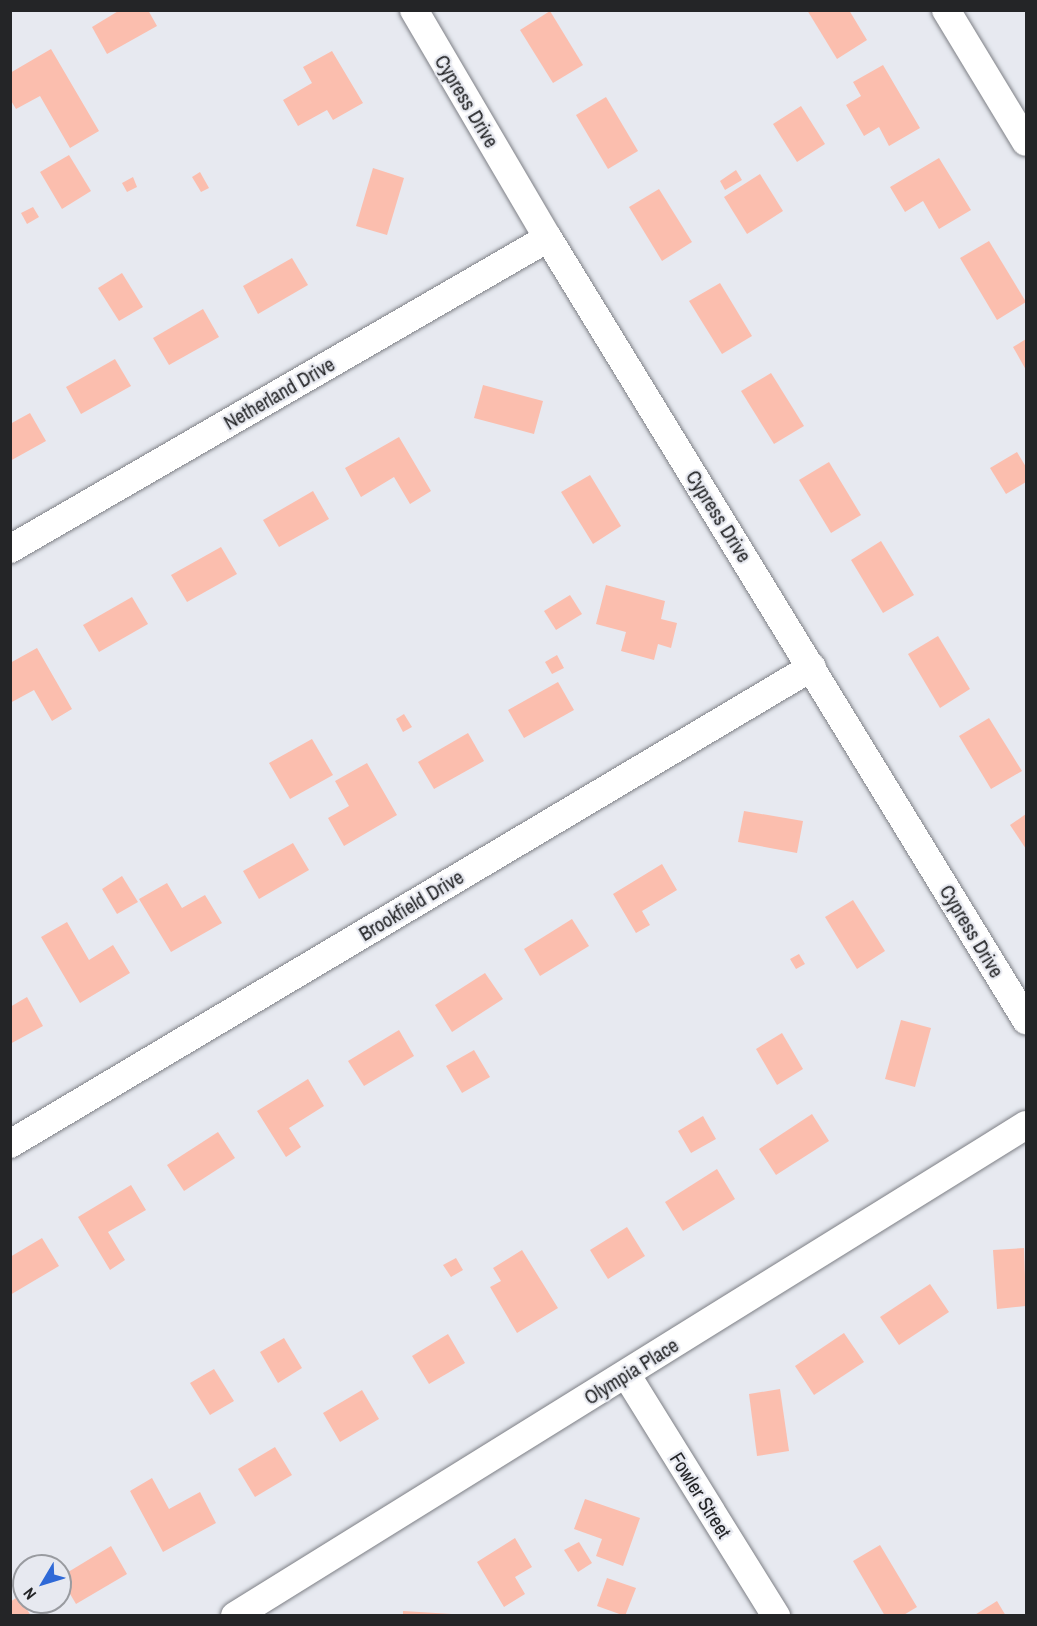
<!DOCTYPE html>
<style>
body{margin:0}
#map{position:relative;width:1037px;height:1626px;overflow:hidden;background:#e7e9f0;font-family:"Archivo Narrow",sans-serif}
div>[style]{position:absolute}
.building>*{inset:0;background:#fbbeae}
.roads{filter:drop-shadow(0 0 2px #7e8086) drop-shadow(0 0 2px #7e8086)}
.minor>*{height:28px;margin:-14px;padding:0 14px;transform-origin:14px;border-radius:14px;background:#fff}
span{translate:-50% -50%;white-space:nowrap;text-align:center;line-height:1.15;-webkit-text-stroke:4.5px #e7e9f0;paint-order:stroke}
.street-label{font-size:20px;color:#242527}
.frame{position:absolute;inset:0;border:12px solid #242527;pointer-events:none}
.north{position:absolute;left:12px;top:1554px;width:60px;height:60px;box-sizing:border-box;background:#e7e9f0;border:2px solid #999ba0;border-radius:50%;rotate:232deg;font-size:16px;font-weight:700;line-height:24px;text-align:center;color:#242527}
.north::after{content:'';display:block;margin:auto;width:21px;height:27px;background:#2f69d7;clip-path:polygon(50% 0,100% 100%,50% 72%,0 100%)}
</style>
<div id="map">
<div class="building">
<i style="clip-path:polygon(120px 10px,148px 10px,157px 26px,107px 54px,92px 27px)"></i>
<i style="clip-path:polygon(807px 10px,849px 10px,867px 40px,837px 59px)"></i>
<i style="clip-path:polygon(550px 11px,583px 65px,553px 83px,520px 30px)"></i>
<i style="clip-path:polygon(51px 49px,99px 131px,70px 148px,40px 96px,16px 109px,10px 99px,10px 73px)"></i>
<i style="clip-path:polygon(332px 51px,363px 103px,333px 120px,327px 110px,298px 126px,283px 100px,312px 83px,303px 67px)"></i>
<i style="clip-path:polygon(883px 65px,920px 128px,889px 146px,879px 127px,864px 136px,846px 105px,861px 96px,853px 82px)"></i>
<i style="clip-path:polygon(606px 97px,638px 151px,608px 169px,576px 115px)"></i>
<i style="clip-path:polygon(801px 106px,825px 144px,797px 162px,773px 124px)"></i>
<i style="clip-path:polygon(69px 155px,91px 191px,62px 209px,40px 172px)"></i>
<i style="clip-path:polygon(939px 158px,971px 210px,939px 229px,923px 201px,905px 212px,890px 187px)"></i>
<i style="clip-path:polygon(373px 168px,404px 178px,387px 235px,356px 226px)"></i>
<i style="clip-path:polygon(736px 170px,742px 180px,725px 190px,720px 181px)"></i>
<i style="clip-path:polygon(200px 172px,209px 188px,201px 192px,192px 177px)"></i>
<i style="clip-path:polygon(760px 174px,783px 211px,747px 234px,724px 197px)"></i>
<i style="clip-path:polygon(133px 177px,137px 187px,127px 192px,122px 183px)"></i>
<i style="clip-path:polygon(659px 189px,692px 242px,662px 261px,629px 207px)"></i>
<i style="clip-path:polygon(33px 207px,39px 217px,27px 224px,21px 213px)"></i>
<i style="clip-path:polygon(989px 241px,1026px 302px,997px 320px,960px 258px)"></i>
<i style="clip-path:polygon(292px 258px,308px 285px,258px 314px,243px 286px)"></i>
<i style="clip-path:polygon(122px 273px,143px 307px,119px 321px,98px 288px)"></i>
<i style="clip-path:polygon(720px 283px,752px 336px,722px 354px,689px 301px)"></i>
<i style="clip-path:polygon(203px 309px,219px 337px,169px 365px,153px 338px)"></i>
<i style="clip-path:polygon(1026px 339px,1026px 370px,1013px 347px)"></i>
<i style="clip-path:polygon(115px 359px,131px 386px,81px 414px,66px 387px)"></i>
<i style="clip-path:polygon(771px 373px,804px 426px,774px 444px,741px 391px)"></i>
<i style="clip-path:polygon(483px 385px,543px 401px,534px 434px,474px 418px)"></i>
<i style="clip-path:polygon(30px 413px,46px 441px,10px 461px,10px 424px)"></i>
<i style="clip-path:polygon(399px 437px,431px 491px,410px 504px,394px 477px,361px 497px,345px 468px)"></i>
<i style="clip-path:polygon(1017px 452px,1026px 467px,1026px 482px,1006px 494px,990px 468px)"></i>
<i style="clip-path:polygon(829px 462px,861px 515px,831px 533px,799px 480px)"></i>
<i style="clip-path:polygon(590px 475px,621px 526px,593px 544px,561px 492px)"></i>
<i style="clip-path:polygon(313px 491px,329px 519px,279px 547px,263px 520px)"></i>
<i style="clip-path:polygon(881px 541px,914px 595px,883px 613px,851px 560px)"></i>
<i style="clip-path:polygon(221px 547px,237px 574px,187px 602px,171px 575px)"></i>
<i style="clip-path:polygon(606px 585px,665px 601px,661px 619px,677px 623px,671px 648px,658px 644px,654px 660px,621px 651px,626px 632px,596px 624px)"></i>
<i style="clip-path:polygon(570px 595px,582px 614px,556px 630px,544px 611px)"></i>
<i style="clip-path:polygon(132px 597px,148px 624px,99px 652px,83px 625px)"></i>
<i style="clip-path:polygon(938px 636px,970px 689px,940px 708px,908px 654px)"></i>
<i style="clip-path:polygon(37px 648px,72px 709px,52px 721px,34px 690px,10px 703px,10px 663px)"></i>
<i style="clip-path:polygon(557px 655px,564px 668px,552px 674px,545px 662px)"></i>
<i style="clip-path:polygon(558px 682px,574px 710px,524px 738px,508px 710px)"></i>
<i style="clip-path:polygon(404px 714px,412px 727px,403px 732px,396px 719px)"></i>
<i style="clip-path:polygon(989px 718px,1022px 771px,991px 789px,959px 736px)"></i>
<i style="clip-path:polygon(468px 733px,484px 761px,434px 789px,418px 762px)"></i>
<i style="clip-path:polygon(312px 739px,333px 775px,290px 799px,269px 763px)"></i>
<i style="clip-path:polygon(367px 763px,397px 815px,344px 846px,328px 818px,349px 806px,335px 781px)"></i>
<i style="clip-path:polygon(744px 811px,803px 821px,797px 853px,738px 842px)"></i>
<i style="clip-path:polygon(1026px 814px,1026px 849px,1010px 825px)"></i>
<i style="clip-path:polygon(293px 843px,309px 870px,259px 899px,243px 871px)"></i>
<i style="clip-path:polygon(662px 864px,677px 890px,642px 911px,650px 925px,636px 933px,613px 894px)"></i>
<i style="clip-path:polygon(122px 876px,138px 902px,117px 914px,102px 889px)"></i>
<i style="clip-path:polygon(167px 883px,182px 908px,205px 895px,222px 923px,171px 952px,139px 899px)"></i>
<i style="clip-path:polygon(853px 900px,885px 951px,857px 969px,825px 917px)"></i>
<i style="clip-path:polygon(572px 919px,589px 946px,540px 976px,524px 949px)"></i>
<i style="clip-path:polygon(67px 922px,89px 960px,113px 945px,130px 973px,80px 1003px,41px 937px)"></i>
<i style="clip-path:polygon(799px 954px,805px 964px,796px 969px,790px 959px)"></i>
<i style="clip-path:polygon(485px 973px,503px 999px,452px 1032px,435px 1005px)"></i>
<i style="clip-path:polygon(27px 997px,43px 1026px,10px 1044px,10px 1007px)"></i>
<i style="clip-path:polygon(901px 1020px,931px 1028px,915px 1087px,885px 1079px)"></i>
<i style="clip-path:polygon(399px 1030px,414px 1056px,364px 1086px,348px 1061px)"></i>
<i style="clip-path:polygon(782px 1033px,803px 1069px,777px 1085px,756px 1049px)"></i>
<i style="clip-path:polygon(474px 1050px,490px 1077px,462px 1093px,446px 1066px)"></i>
<i style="clip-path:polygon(308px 1079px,324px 1106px,289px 1128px,301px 1147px,286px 1157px,257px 1111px)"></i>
<i style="clip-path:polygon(812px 1114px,829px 1141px,776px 1175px,759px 1149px)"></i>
<i style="clip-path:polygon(703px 1116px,716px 1139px,691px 1153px,678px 1131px)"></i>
<i style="clip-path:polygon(218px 1132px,235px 1158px,184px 1191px,167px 1165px)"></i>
<i style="clip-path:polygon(717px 1169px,735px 1199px,683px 1231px,665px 1202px)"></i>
<i style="clip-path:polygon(131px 1185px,146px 1210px,108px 1232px,125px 1260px,110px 1270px,78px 1217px)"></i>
<i style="clip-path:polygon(627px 1227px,645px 1256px,608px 1279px,590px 1250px)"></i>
<i style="clip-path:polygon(42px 1238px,59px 1266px,10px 1295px,10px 1257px)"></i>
<i style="clip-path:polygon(1024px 1248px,1026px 1306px,997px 1309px,993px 1250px)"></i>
<i style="clip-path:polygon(522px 1250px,558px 1308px,517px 1333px,490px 1287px,501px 1281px,493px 1268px)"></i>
<i style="clip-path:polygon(456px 1258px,463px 1270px,451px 1277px,443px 1265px)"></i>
<i style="clip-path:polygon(930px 1284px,949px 1312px,899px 1345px,880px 1317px)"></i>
<i style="clip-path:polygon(844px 1333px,864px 1362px,814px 1395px,795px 1366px)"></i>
<i style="clip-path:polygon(448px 1334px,465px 1363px,429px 1384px,412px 1356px)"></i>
<i style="clip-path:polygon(284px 1338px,302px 1368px,278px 1383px,260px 1352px)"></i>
<i style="clip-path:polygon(214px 1369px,234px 1401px,210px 1415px,190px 1383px)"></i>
<i style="clip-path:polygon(780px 1389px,789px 1451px,757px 1456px,749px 1394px)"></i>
<i style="clip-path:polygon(362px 1390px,379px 1419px,340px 1442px,323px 1413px)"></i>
<i style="clip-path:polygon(275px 1447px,292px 1475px,255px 1497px,238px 1469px)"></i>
<i style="clip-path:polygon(152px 1478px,169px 1509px,200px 1492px,216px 1523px,163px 1552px,130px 1491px)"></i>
<i style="clip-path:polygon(585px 1499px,640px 1518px,623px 1566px,596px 1556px,602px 1539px,574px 1529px)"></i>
<i style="clip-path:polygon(515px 1538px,532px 1567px,515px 1577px,525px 1594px,504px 1607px,477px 1562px)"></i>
<i style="clip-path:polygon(579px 1542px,592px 1563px,578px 1572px,564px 1550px)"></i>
<i style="clip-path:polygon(880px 1545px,917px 1607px,902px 1616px,885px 1616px,853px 1561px)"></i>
<i style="clip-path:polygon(111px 1546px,127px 1574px,76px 1604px,60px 1577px)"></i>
<i style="clip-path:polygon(607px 1578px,636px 1588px,625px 1616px,597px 1606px)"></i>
<i style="clip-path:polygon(19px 1596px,31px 1616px,10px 1616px,10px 1602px)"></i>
<i style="clip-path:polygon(997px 1601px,1006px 1616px,973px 1616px)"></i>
<i style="clip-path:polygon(403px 1611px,452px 1614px,452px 1616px,403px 1616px)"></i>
</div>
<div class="roads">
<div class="minor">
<i style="left:414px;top:10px;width:264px;rotate:59.6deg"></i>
<i style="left:548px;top:238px;width:917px;rotate:58.56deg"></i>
<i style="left:946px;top:10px;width:154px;rotate:58.8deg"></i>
<i style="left:10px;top:549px;width:621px;rotate:-30.03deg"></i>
<i style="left:10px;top:1144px;width:933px;rotate:-30.74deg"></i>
<i style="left:626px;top:1374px;width:285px;rotate:58.2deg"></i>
<i style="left:235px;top:1616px;width:931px;rotate:-31.83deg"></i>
</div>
</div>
<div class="street-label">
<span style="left:467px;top:101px;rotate:59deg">Cypress Drive</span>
<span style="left:279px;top:393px;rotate:-30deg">Netherland Drive</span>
<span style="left:719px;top:516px;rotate:58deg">Cypress Drive</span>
<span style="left:411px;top:905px;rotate:-31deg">Brookfield Drive</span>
<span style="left:972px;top:931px;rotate:59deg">Cypress Drive</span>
<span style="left:631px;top:1371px;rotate:-32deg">Olympia Place</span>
<span style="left:701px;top:1495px;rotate:58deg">Fowler Street</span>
</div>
<div class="frame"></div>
<div class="north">N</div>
</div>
